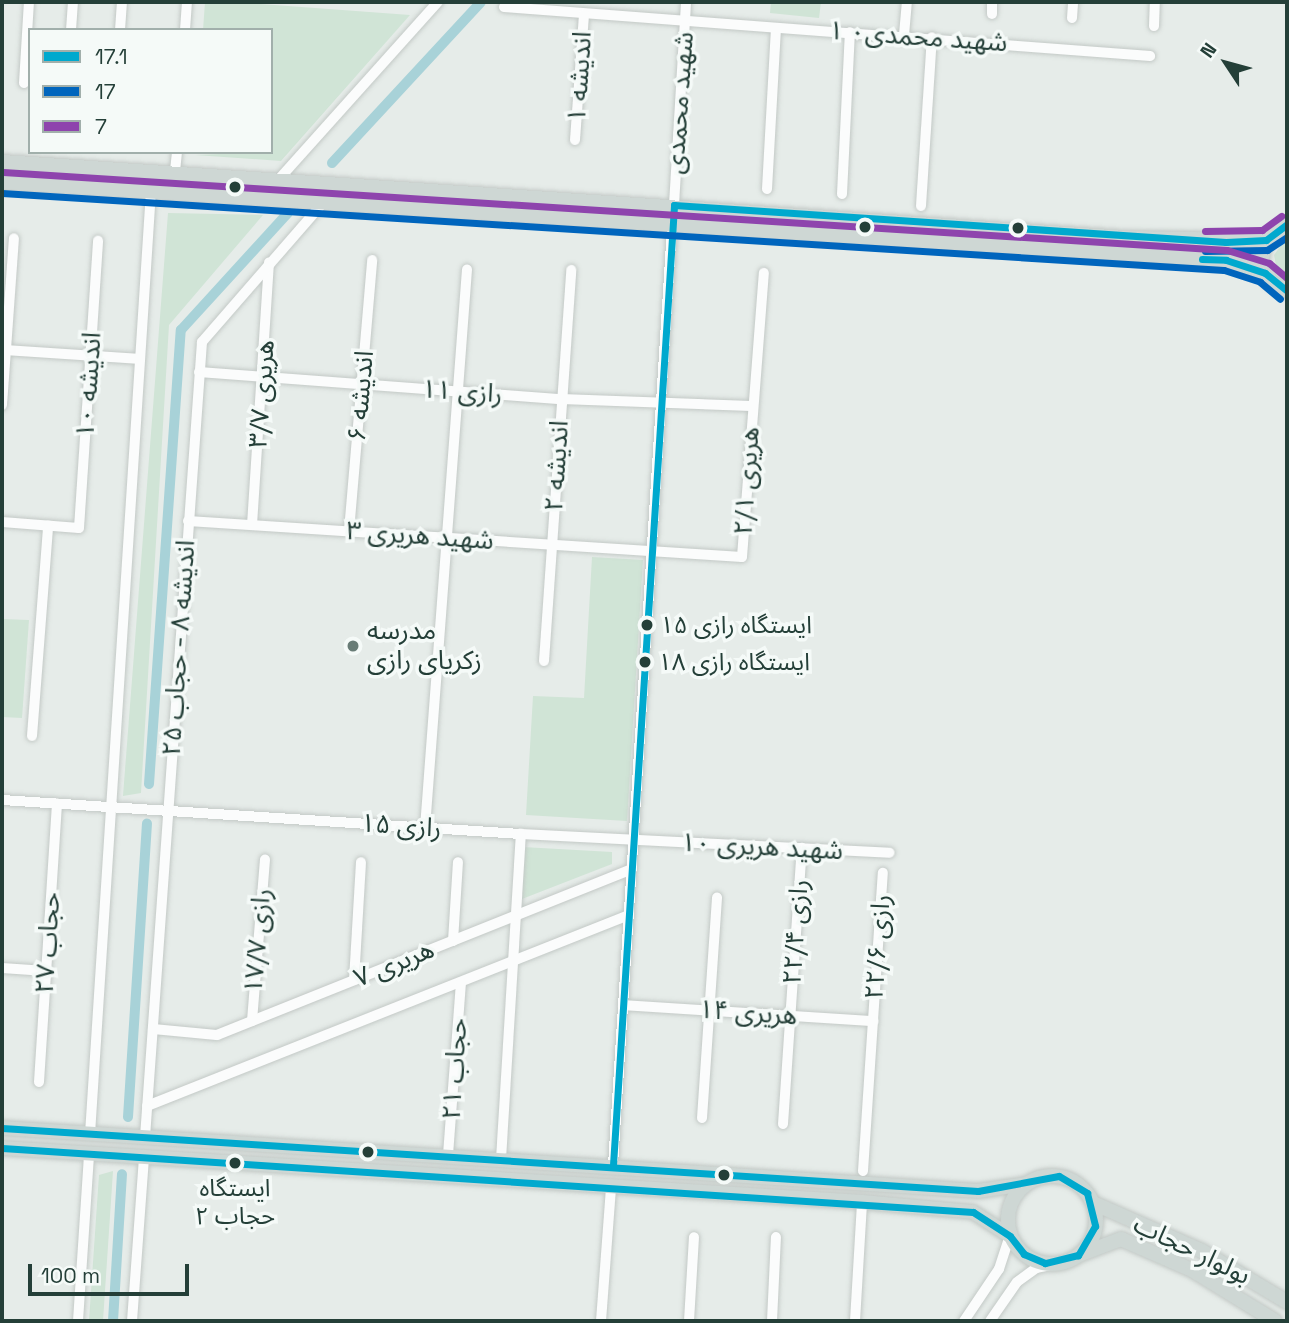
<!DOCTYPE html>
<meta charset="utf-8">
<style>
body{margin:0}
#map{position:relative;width:1289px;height:1323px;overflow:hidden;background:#e6ece9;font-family:"Space Grotesk","Noto Sans Arabic",sans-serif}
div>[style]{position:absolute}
.green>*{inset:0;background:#d0e4d6}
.canal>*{height:10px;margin:-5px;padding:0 5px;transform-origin:5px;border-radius:5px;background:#a8d2d8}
.roads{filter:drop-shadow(0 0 2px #c3c9c6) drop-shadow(0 0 2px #c3c9c6)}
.minor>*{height:10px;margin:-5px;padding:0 5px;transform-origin:5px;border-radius:5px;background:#fbfcfc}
.major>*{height:14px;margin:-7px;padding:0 7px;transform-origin:7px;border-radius:7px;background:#ced7d4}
.major>.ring{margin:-7px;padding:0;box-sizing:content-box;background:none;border:14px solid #ced7d4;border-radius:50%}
.bus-1>*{height:7px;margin:-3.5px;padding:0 3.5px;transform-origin:3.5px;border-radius:3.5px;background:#00a9ce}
.bus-2>*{height:7px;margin:-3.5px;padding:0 3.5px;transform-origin:3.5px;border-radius:3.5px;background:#0065bd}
.bus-3>*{height:7px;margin:-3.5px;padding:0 3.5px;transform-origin:3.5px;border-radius:3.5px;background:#8e44ad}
.dots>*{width:19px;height:19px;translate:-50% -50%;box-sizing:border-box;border:4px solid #f5faf8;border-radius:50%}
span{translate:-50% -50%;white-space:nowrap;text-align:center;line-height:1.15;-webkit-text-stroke:7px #f5faf8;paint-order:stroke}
.bus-label{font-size:24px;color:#243f38}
.left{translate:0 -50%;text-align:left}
.street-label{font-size:26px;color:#243f38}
.poi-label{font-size:26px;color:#243f38}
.frame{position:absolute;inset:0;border:4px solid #243f38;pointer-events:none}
.legend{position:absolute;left:28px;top:28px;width:245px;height:126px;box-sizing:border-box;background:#f5faf8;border:2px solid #a1afab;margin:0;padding:9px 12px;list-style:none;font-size:21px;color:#243f38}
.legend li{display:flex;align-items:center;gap:14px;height:35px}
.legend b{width:35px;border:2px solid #a1afab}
.north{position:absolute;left:1191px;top:28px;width:70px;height:70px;-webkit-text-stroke:5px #f5faf8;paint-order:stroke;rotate:306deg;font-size:19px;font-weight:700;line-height:28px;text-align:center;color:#243f38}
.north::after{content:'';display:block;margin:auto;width:24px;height:32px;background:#243f38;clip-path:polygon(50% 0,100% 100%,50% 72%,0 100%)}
.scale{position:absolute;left:28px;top:1264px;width:161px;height:32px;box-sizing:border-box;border:4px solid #243f38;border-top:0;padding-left:9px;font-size:21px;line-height:24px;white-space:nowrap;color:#243f38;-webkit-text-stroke:5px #f5faf8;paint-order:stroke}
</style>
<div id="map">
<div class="green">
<i style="clip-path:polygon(205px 2px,233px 2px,410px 15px,281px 161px,195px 155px,271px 152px,271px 30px,203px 30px)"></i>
<i style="clip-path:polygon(771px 2px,821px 2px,819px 18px,770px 13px)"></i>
<i style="clip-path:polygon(168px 213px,263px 215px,169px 325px,141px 793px,123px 796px)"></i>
<i style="clip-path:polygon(1287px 237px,1287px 278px,1277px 270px,1274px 255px)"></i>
<i style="clip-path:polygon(592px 557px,643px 560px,627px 821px,526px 815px,533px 696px,584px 698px)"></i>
<i style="clip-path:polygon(2px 619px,29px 620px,22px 718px,2px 717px)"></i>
<i style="clip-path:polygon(523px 847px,612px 852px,612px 864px,522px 899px)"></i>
<i style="clip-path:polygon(113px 1171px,103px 1321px,89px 1321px,99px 1175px)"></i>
</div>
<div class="canal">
<i style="left:332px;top:163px;width:219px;rotate:-47.2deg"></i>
<i style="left:149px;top:784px;width:455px;rotate:-86deg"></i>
<i style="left:181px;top:330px;width:159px;rotate:-47.6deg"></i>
<i style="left:128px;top:1117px;width:294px;rotate:-86.3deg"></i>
<i style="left:113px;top:1321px;width:147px;rotate:-86.5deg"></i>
</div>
<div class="roads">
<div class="minor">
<i style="left:504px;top:7px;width:648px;rotate:4.34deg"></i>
<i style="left:992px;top:14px;width:12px;rotate:-90deg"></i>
<i style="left:1072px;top:18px;width:16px;rotate:-86deg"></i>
<i style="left:1154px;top:26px;width:24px;rotate:-88deg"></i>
<i style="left:71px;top:30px;width:28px;rotate:-86deg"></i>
<i style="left:120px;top:30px;width:28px;rotate:-86deg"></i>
<i style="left:185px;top:30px;width:28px;rotate:-86deg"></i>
<i style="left:904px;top:35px;width:33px;rotate:-85deg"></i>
<i style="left:24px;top:83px;width:81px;rotate:-86.5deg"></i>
<i style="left:575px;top:140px;width:126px;rotate:-85.9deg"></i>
<i style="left:175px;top:171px;width:19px;rotate:-84deg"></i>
<i style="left:279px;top:179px;width:238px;rotate:-48.1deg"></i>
<i style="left:767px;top:189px;width:161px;rotate:-86.8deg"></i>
<i style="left:842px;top:194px;width:162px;rotate:-87.2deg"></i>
<i style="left:674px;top:205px;width:203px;rotate:-86.6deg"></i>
<i style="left:921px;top:206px;width:169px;rotate:-86.3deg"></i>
<i style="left:6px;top:350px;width:134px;rotate:3.8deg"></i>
<i style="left:199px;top:372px;width:363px;rotate:4.3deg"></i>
<i style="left:561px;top:399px;width:190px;rotate:2.1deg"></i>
<i style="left:2px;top:405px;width:167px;rotate:-85.9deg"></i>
<i style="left:188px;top:521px;width:555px;rotate:3.72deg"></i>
<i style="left:742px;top:557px;width:285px;rotate:-85.6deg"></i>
<i style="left:2px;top:522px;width:77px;rotate:4.5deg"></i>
<i style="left:79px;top:528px;width:288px;rotate:-86.2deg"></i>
<i style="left:252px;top:525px;width:263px;rotate:-86.3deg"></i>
<i style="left:349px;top:531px;width:272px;rotate:-85.1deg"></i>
<i style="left:544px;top:661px;width:392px;rotate:-86deg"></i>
<i style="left:32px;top:736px;width:211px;rotate:-85.6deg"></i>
<i style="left:2px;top:800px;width:520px;rotate:3.75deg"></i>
<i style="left:521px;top:834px;width:369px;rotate:2.9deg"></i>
<i style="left:425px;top:828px;width:560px;rotate:-85.7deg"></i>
<i style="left:453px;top:941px;width:79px;rotate:-86.4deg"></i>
<i style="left:2px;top:968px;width:44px;rotate:3.9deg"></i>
<i style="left:354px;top:980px;width:118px;rotate:-86.6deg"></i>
<i style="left:623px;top:1005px;width:251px;rotate:3.7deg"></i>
<i style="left:252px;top:1021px;width:162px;rotate:-85.4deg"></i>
<i style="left:153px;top:1029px;width:64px;rotate:5.4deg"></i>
<i style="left:217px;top:1035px;width:447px;rotate:-21.8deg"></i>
<i style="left:39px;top:1082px;width:279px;rotate:-86.3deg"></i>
<i style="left:147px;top:1106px;width:518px;rotate:-21.62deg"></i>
<i style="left:702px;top:1118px;width:221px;rotate:-86.1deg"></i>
<i style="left:783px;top:1124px;width:277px;rotate:-86.1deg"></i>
<i style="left:90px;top:1134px;width:945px;rotate:-86.3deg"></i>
<i style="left:145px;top:1137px;width:797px;rotate:-85.9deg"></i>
<i style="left:202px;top:342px;width:184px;rotate:-49deg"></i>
<i style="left:448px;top:1155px;width:173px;rotate:-85.7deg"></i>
<i style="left:501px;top:1159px;width:326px;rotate:-86.5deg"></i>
<i style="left:613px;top:1165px;width:941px;rotate:-86.4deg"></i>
<i style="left:863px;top:1171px;width:299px;rotate:-86.2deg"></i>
<i style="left:78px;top:1321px;width:167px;rotate:-86.2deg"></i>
<i style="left:132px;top:1321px;width:163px;rotate:-85.8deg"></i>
<i style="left:601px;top:1321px;width:134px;rotate:-85.7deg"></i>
<i style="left:689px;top:1321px;width:84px;rotate:-86.6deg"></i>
<i style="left:772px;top:1321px;width:84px;rotate:-87.3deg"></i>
<i style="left:855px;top:1321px;width:119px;rotate:-86.6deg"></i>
<i style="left:964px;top:1321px;width:63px;rotate:-56.1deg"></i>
<i style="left:999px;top:1269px;width:35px;rotate:-72deg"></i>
<i style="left:990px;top:1321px;width:47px;rotate:-55.3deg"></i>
<i style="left:1017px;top:1282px;width:24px;rotate:-36deg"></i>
<i style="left:1036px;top:1268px;width:20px;rotate:-11deg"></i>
</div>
<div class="major">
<i style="left:2px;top:162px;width:1127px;rotate:3.87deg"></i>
<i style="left:1126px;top:238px;width:140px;rotate:0.8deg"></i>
<i style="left:2px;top:182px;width:1226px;rotate:3.65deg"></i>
<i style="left:1226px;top:260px;width:41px;rotate:18.4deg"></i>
<i style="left:1287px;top:224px;width:26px;rotate:143deg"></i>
<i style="left:1266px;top:240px;width:23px;rotate:103deg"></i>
<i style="left:1261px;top:262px;width:22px;rotate:63deg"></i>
<i style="left:1271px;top:282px;width:18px;rotate:29deg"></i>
<i style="left:2px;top:1128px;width:978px;rotate:3.69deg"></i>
<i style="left:978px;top:1191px;width:49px;rotate:-8.3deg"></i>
<i style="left:2px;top:1148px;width:862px;rotate:3.59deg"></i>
<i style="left:862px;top:1202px;width:111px;rotate:5.1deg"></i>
<i style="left:973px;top:1212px;width:44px;rotate:33deg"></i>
<i class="ring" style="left:1008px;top:1176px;width:74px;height:74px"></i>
<i style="left:1093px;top:1203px;width:119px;rotate:23.8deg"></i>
<i style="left:1202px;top:1251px;width:99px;rotate:31deg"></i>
<i style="left:1079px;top:1255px;width:45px;rotate:-20.9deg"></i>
<i style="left:1121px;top:1239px;width:77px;rotate:23.6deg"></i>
<i style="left:1192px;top:1270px;width:97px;rotate:31.6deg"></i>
</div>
</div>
<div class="bus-1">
<i style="left:1202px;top:259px;width:24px;rotate:2deg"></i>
<i style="left:1226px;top:260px;width:41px;rotate:18.4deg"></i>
<i style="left:1265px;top:273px;width:28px;rotate:39deg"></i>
<i style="left:2px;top:1128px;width:978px;rotate:3.69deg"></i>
<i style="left:978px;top:1191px;width:82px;rotate:-10.5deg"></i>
<i style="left:1059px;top:1176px;width:33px;rotate:31deg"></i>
<i style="left:1087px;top:1193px;width:34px;rotate:76deg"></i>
<i style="left:1095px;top:1226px;width:34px;rotate:120deg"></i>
<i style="left:1078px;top:1255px;width:34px;rotate:166deg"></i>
<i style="left:1045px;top:1263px;width:23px;rotate:-157deg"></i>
<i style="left:1024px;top:1254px;width:23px;rotate:-128deg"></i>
<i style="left:1010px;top:1236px;width:44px;rotate:-147deg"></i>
<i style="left:973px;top:1212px;width:973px;rotate:-176.23deg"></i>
<i style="left:613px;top:1165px;width:962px;rotate:-86.36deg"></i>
<i style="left:674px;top:205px;width:553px;rotate:3.83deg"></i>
<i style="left:1226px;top:242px;width:40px;rotate:-2.9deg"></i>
<i style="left:1266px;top:240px;width:26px;rotate:-37deg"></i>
</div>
<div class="bus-2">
<i style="left:2px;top:193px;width:1224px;rotate:3.61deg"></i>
<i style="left:1224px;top:270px;width:38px;rotate:18deg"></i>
<i style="left:1260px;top:282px;width:26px;rotate:40deg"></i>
<i style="left:1205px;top:251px;width:62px;rotate:-0.9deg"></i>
<i style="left:1267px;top:250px;width:24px;rotate:-33deg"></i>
</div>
<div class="bus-3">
<i style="left:3px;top:172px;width:1226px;rotate:3.65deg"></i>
<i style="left:1227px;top:250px;width:44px;rotate:17.2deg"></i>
<i style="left:1269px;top:263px;width:23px;rotate:40deg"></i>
<i style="left:1205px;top:231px;width:57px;rotate:-1deg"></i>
<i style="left:1262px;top:230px;width:24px;rotate:-36deg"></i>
</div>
<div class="dots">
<i style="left:235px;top:187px;background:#243f38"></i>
<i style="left:865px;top:227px;background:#243f38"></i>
<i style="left:1018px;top:228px;background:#243f38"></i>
<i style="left:647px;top:625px;background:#243f38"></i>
<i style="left:353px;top:646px;background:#687c76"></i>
<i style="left:645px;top:662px;background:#243f38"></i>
<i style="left:368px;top:1152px;background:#243f38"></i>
<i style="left:235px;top:1163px;background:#243f38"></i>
<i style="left:724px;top:1175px;background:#243f38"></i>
</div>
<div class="bus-label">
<span class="left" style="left:660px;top:625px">ایستگاه رازی ۱۵</span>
<span class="left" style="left:658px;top:662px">ایستگاه رازی ۱۸</span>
<span style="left:235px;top:1202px">ایستگاه<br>حجاب ۲</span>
</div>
<div class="street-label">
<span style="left:918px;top:37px;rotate:4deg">شهید محمدی۰ ۱</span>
<span style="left:580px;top:77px;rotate:-86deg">اندیشه ۱</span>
<span style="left:680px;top:103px;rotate:-86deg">شهید محمدی</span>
<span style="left:89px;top:385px;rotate:-86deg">اندیشه ۱۰</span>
<span style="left:462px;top:392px;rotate:4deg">رازی ۱۱</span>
<span style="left:262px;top:394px;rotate:-86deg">هریری ۳/۷</span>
<span style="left:361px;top:396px;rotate:-85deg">اندیشه ۶</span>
<span style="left:557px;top:466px;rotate:-86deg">اندیشه ۲</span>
<span style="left:747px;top:481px;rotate:-86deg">هریری ۲/۱</span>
<span style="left:420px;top:536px;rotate:4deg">شهید هریری ۳</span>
<span style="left:179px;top:648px;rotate:-86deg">اندیشه ۸ - حجاب ۲۵</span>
<span style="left:401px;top:826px;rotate:4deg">رازی ۱۵</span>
<span style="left:762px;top:847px;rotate:3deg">شهید هریری ۱۰</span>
<span style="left:796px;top:932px;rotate:-86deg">رازی ۲۲/۴</span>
<span style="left:258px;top:941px;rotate:-85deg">رازی ۱۷/۷</span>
<span style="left:48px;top:943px;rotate:-86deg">حجاب ۲۷</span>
<span style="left:878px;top:947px;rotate:-86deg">رازی ۲۲/۶</span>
<span style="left:394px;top:964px;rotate:-22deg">هریری ۷</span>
<span style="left:748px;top:1013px;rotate:4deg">هریری ۱۴</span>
<span style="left:455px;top:1069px;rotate:-86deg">حجاب ۲۱</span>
<span style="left:1192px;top:1250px;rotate:26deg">بولوار حجاب</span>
</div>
<div class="poi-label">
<span class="left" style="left:367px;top:646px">مدرسه<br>زکریای رازی</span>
</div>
<div class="frame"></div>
<ul class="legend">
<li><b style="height:9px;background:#00a9ce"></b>17.1</li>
<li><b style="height:9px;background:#0065bd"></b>17</li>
<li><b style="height:9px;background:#8e44ad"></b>7</li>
</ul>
<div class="north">N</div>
<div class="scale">100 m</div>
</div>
